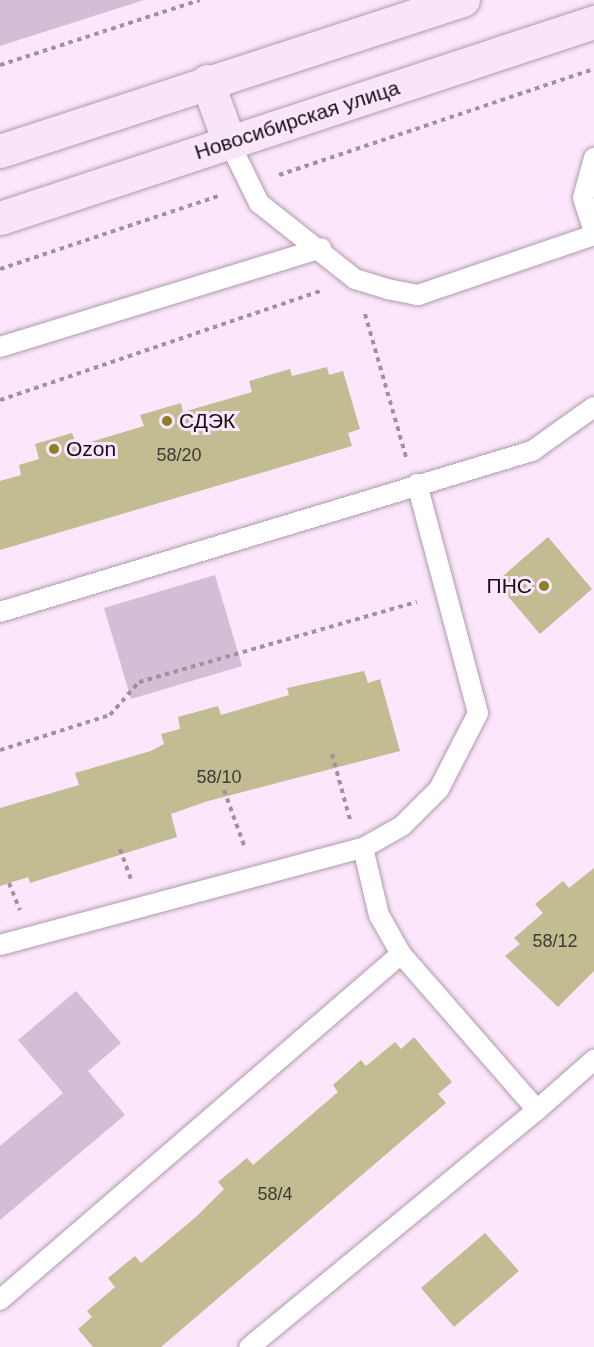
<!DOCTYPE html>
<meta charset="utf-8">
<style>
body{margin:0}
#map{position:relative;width:594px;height:1347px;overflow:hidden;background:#fce6fb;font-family:Arial,sans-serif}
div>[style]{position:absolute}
.green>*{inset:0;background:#d5bed5}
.building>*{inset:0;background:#c1bc91}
.path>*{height:4px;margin-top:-2px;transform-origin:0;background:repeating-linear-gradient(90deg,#a191a0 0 4.5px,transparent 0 9px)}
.roads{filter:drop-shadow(0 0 2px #af9bae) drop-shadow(0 0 2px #af9bae)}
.service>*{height:20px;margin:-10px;padding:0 10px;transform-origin:10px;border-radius:10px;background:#fff}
.secondary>*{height:33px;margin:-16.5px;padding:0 16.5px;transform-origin:16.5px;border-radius:16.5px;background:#f8e5f8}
.dots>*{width:16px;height:16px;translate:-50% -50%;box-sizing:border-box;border:3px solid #fce6fb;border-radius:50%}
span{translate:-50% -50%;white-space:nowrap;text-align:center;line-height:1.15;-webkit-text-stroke:6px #fce6fb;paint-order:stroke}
.number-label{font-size:18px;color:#403a34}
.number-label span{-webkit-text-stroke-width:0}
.street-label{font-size:21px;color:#150e15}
.poi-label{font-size:21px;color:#150e15}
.left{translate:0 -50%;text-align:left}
.right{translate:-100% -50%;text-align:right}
</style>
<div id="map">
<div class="green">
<i style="clip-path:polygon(0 0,144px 0,0 46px)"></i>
<i style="clip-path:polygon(215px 575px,242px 666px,131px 699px,104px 608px)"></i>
<i style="clip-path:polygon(76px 991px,121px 1043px,88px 1071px,125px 1115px,0 1220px,0 1146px,63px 1093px,18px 1040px)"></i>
</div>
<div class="building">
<i style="clip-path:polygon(327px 367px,329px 375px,343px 371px,360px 429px,348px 433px,352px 446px,0 550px,0 481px,21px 475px,19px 465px,39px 459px,35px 444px,72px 433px,77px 446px,144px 426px,140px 415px,181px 403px,183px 412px,252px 392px,249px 381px,290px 369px,292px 376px)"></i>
<i style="clip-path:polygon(548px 537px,592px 589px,540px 634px,496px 582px)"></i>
<i style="clip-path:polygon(364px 671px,368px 683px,380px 679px,400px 751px,208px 801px,171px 814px,177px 837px,30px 883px,28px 877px,0 886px,0 808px,79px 785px,75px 773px,151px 751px,164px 744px,161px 734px,180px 729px,178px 717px,218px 706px,221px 715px,289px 695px,287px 688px)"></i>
<i style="clip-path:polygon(594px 868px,594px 971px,558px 1007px,505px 956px,520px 944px,514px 938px,543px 913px,535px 904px,563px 881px,569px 888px)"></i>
<i style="clip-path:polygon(414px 1037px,452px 1082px,438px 1094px,446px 1103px,161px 1347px,93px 1347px,78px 1329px,92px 1317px,87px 1311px,115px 1287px,108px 1278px,135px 1256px,141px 1263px,197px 1216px,224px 1189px,218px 1182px,247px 1158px,253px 1165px,281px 1141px,338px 1092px,333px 1085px,361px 1060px,366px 1066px,395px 1042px,401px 1049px)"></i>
<i style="clip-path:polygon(485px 1233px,519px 1271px,454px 1327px,421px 1288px)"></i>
</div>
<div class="path">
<i style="left:0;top:65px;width:210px;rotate:-18deg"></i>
<i style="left:279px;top:175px;width:332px;rotate:-18.6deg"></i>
<i style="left:0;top:269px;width:233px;rotate:-18.5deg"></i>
<i style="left:365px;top:314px;width:149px;rotate:74deg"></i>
<i style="left:0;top:400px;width:338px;rotate:-18.8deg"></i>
<i style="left:0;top:750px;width:115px;rotate:-17.7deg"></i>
<i style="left:110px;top:715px;width:44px;rotate:-48.7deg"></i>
<i style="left:139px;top:682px;width:289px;rotate:-16.1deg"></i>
<i style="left:332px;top:754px;width:68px;rotate:74.7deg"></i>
<i style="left:224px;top:790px;width:62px;rotate:70.1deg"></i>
<i style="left:120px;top:849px;width:32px;rotate:70deg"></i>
<i style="left:9px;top:883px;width:29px;rotate:68deg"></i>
</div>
<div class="roads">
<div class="service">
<i style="left:229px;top:142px;width:68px;rotate:63.8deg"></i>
<i style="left:259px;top:203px;width:122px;rotate:38.4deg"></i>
<i style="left:355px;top:279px;width:34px;rotate:17deg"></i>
<i style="left:387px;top:289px;width:32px;rotate:11deg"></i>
<i style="left:418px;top:295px;width:186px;rotate:-18.8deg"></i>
<i style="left:594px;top:158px;width:41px;rotate:105.4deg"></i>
<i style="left:583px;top:198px;width:36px;rotate:72deg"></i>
<i style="left:0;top:347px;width:336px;rotate:-17.1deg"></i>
<i style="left:0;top:612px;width:556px;rotate:-16.84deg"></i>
<i style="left:532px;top:451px;width:76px;rotate:-35.4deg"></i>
<i style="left:363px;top:848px;width:69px;rotate:76.6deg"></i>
<i style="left:379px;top:915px;width:45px;rotate:60.6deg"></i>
<i style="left:0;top:945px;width:376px;rotate:-15deg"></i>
<i style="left:363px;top:848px;width:45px;rotate:-29.4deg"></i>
<i style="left:402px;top:826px;width:52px;rotate:-45deg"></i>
<i style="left:439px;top:789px;width:85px;rotate:-62.8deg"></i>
<i style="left:478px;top:713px;width:237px;rotate:-104.9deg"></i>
<i style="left:537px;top:1110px;width:76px;rotate:-41.3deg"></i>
<i style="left:0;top:1300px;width:530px;rotate:-40.79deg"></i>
<i style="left:401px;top:954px;width:207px;rotate:48.9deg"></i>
<i style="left:537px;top:1110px;width:373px;rotate:140.5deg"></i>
</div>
<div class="secondary">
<i style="left:207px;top:81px;width:65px;rotate:70.2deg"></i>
<i style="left:0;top:151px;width:487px;rotate:-18.1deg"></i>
<i style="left:0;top:218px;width:626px;rotate:-18.26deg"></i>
</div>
</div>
<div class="dots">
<i style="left:167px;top:421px;background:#8d8028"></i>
<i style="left:54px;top:449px;background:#8d8028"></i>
<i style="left:544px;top:586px;background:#8d8028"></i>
</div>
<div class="number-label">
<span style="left:179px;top:455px">58/20</span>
<span style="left:219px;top:777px">58/10</span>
<span style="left:555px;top:941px">58/12</span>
<span style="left:275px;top:1194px">58/4</span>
</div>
<div class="street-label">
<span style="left:297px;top:120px;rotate:-18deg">Новосибирская улица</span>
</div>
<div class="poi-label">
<span class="left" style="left:179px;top:421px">СДЭК</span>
<span class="left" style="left:66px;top:449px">Ozon</span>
<span class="right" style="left:532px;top:586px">ПНС</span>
</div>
</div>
